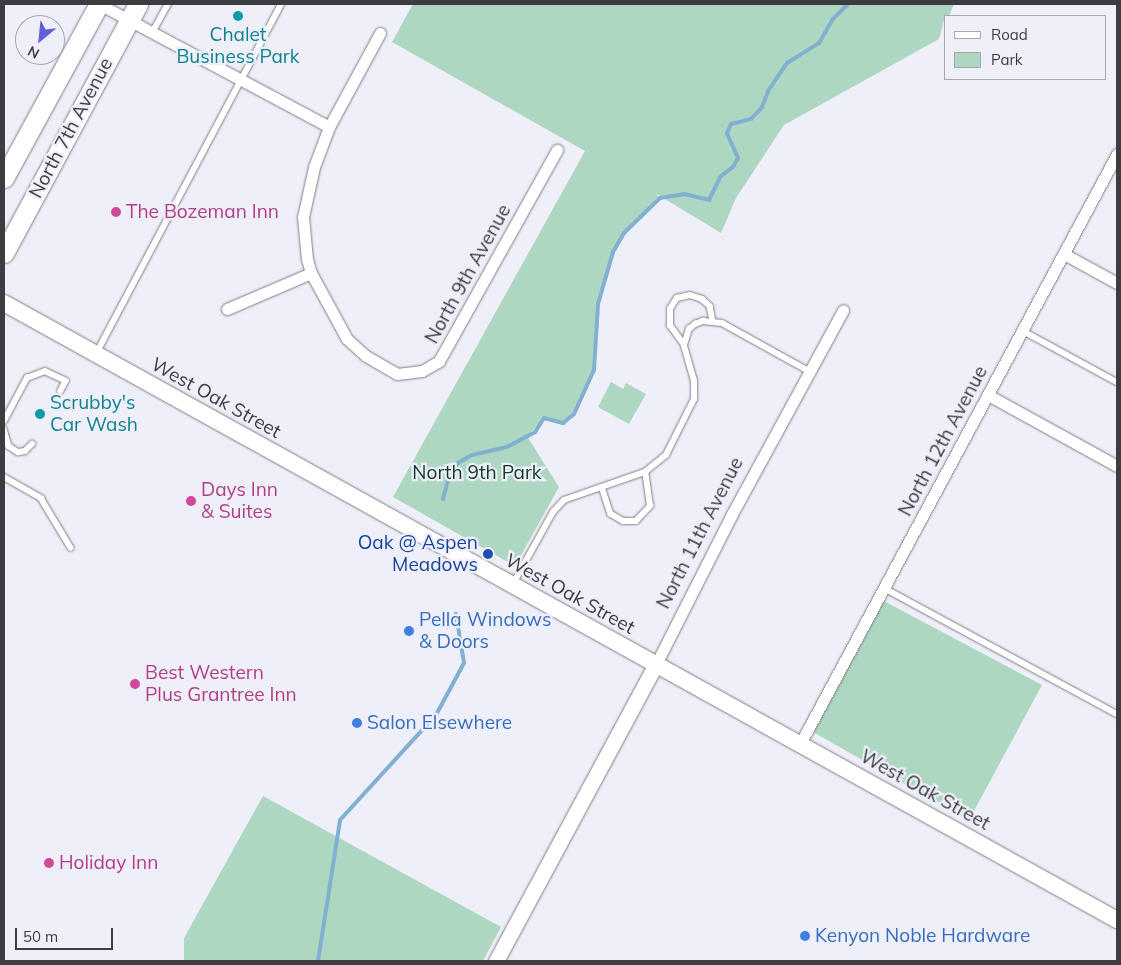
<!DOCTYPE html>
<style>
body{margin:0}
#map{position:relative;width:1121px;height:965px;overflow:hidden;background:#eeeff8;font-family:Mulish,sans-serif}
div>[style]{position:absolute}
.green>*{inset:0;background:#aed7c1}
.stream>*{height:4px;margin:-2px;padding:0 2px;transform-origin:2px;border-radius:2px;background:#82b0d1}
.roads{filter:drop-shadow(0 0 1px #7e7f86) drop-shadow(0 0 1px #7e7f86)}
.service>*{height:5.5px;margin:-2.75px;padding:0 2.75px;transform-origin:2.75px;border-radius:2.75px;background:#fff}
.minor>*{height:11px;margin:-5.5px;padding:0 5.5px;transform-origin:5.5px;border-radius:5.5px;background:#fff}
.tertiary>*{height:15px;margin:-7.5px;padding:0 7.5px;transform-origin:7.5px;border-radius:7.5px;background:#fff}
.secondary>*{height:16px;margin:-8px;padding:0 8px;transform-origin:8px;border-radius:8px;background:#fff}
.primary>*{height:19px;margin:-9.5px;padding:0 9.5px;transform-origin:9.5px;border-radius:9.5px;background:#fff}
.dots>*{width:14px;height:14px;translate:-50% -50%;box-sizing:border-box;border:2px solid #eeeff8;border-radius:50%}
span{translate:-50% -50%;white-space:nowrap;text-align:center;line-height:1.15;-webkit-text-stroke:4.5px #eeeff8;paint-order:stroke}
.culture-label{font-size:19px;color:#0d838f}
.left{translate:0 -50%;text-align:left}
.street-label{font-size:19px;color:#3c3d40}
.hotel-label{font-size:19px;color:#b23c85}
.park-label{font-size:19px;color:#0f3b29}
.transit-label{font-size:19px;color:#164399}
.right{translate:-100% -50%;text-align:right}
.shop-label{font-size:19px;color:#366cbe}
.frame{position:absolute;inset:0;border:5px solid #3c3d40;pointer-events:none}
.legend{position:absolute;left:944px;top:15px;width:162px;height:65px;box-sizing:border-box;background:#eeeff8;border:1px solid #a7a8ae;margin:0;padding:6px 9px;list-style:none;font-size:15px;color:#3c3d40}
.legend li{display:flex;align-items:center;gap:10px;height:25px}
.legend b{width:25px;border:1px solid #a7a8ae}
.north{position:absolute;left:15px;top:15px;width:50px;height:50px;box-sizing:border-box;background:#eeeff8;border:1px solid #a7a8ae;border-radius:50%;rotate:208deg;font-size:14px;font-weight:700;line-height:20px;text-align:center;color:#3c3d40}
.north::after{content:'';display:block;margin:auto;width:18px;height:22px;background:#6260d9;clip-path:polygon(50% 0,100% 100%,50% 72%,0 100%)}
.scale{position:absolute;left:15px;top:928px;width:98px;height:22px;box-sizing:border-box;border:2px solid #3c3d40;border-top:0;padding-left:6px;font-size:15px;line-height:18px;white-space:nowrap;color:#3c3d40;-webkit-text-stroke:4px #eeeff8;paint-order:stroke}
</style>
<div id="map">
<div class="green">
<i style="clip-path:polygon(413px 4px,954px 4px,949px 16px,945px 16px,939px 39px,784px 125px,736px 198px,721px 233px,655px 193px,660px 198px,624px 233px,613px 252px,598px 304px,596px 357px,585px 393px,574px 414px,563px 423px,544px 419px,527px 436px,559px 487px,515px 566px,393px 497px,585px 151px,392px 42px)"></i>
<i style="clip-path:polygon(611px 382px,623px 389px,626px 383px,646px 394px,629px 424px,598px 407px)"></i>
<i style="clip-path:polygon(880px 599px,1042px 685px,969px 820px,811px 731px)"></i>
<i style="clip-path:polygon(263px 796px,501px 927px,483px 961px,184px 961px,184px 938px)"></i>
</div>
<div class="stream">
<i style="left:443px;top:499px;width:28px;rotate:-75deg"></i>
<i style="left:450px;top:472px;width:12px;rotate:-48deg"></i>
<i style="left:458px;top:463px;width:16px;rotate:-30deg"></i>
<i style="left:472px;top:455px;width:36px;rotate:-13deg"></i>
<i style="left:507px;top:447px;width:32px;rotate:-28deg"></i>
<i style="left:535px;top:432px;width:17px;rotate:-57deg"></i>
<i style="left:544px;top:418px;width:20px;rotate:15deg"></i>
<i style="left:563px;top:423px;width:14px;rotate:-39deg"></i>
<i style="left:574px;top:414px;width:48px;rotate:-65.6deg"></i>
<i style="left:594px;top:370px;width:66px;rotate:-86.5deg"></i>
<i style="left:598px;top:304px;width:54px;rotate:-73.9deg"></i>
<i style="left:613px;top:252px;width:22px;rotate:-60deg"></i>
<i style="left:624px;top:233px;width:50px;rotate:-44.2deg"></i>
<i style="left:660px;top:198px;width:24px;rotate:-9deg"></i>
<i style="left:684px;top:194px;width:26px;rotate:13deg"></i>
<i style="left:709px;top:200px;width:25px;rotate:-64deg"></i>
<i style="left:720px;top:177px;width:16px;rotate:-38deg"></i>
<i style="left:733px;top:167px;width:10px;rotate:-61deg"></i>
<i style="left:738px;top:158px;width:27px;rotate:-114deg"></i>
<i style="left:727px;top:133px;width:10px;rotate:-66deg"></i>
<i style="left:731px;top:124px;width:21px;rotate:-14deg"></i>
<i style="left:751px;top:119px;width:16px;rotate:-47deg"></i>
<i style="left:762px;top:107px;width:17px;rotate:-69deg"></i>
<i style="left:768px;top:91px;width:34px;rotate:-56deg"></i>
<i style="left:787px;top:63px;width:38px;rotate:-32deg"></i>
<i style="left:819px;top:43px;width:28px;rotate:-60deg"></i>
<i style="left:833px;top:19px;width:21px;rotate:-45deg"></i>
<i style="left:318px;top:961px;width:143px;rotate:-81.1deg"></i>
<i style="left:340px;top:820px;width:142px;rotate:-47.6deg"></i>
<i style="left:436px;top:715px;width:59px;rotate:-61.7deg"></i>
<i style="left:464px;top:663px;width:50px;rotate:-99.3deg"></i>
</div>
<div class="roads">
<div class="service">
<i style="left:152px;top:33px;width:33px;rotate:-61deg"></i>
<i style="left:1023px;top:331px;width:107px;rotate:28.5deg"></i>
<i style="left:684px;top:345px;width:24px;rotate:-126deg"></i>
<i style="left:670px;top:326px;width:17px;rotate:-90deg"></i>
<i style="left:670px;top:309px;width:13px;rotate:-58deg"></i>
<i style="left:677px;top:298px;width:13px;rotate:-13deg"></i>
<i style="left:690px;top:295px;width:13px;rotate:18deg"></i>
<i style="left:702px;top:299px;width:11px;rotate:41deg"></i>
<i style="left:710px;top:306px;width:15px;rotate:79deg"></i>
<i style="left:97px;top:352px;width:394px;rotate:-62.1deg"></i>
<i style="left:4px;top:421px;width:49px;rotate:-61.9deg"></i>
<i style="left:27px;top:378px;width:19px;rotate:-21deg"></i>
<i style="left:45px;top:371px;width:23px;rotate:25deg"></i>
<i style="left:66px;top:381px;width:11px;rotate:117deg"></i>
<i style="left:4px;top:429px;width:18px;rotate:74deg"></i>
<i style="left:9px;top:446px;width:11px;rotate:34deg"></i>
<i style="left:18px;top:452px;width:7px;rotate:-8deg"></i>
<i style="left:25px;top:451px;width:10px;rotate:-45deg"></i>
<i style="left:4px;top:477px;width:43px;rotate:29.6deg"></i>
<i style="left:41px;top:498px;width:58px;rotate:59deg"></i>
<i style="left:602px;top:487px;width:28px;rotate:72deg"></i>
<i style="left:611px;top:514px;width:14px;rotate:30deg"></i>
<i style="left:623px;top:521px;width:13px"></i>
<i style="left:636px;top:521px;width:21px;rotate:-47deg"></i>
<i style="left:650px;top:506px;width:34px;rotate:-98deg"></i>
<i style="left:513px;top:584px;width:82px;rotate:-60.9deg"></i>
<i style="left:553px;top:512px;width:16px;rotate:-47deg"></i>
<i style="left:564px;top:500px;width:86px;rotate:-19.1deg"></i>
<i style="left:645px;top:472px;width:27px;rotate:-39deg"></i>
<i style="left:666px;top:455px;width:63px;rotate:-63.4deg"></i>
<i style="left:694px;top:399px;width:18px;rotate:-90deg"></i>
<i style="left:694px;top:381px;width:37px;rotate:-106deg"></i>
<i style="left:684px;top:345px;width:17px;rotate:-73deg"></i>
<i style="left:689px;top:329px;width:8px;rotate:-40deg"></i>
<i style="left:695px;top:324px;width:9px;rotate:-21deg"></i>
<i style="left:703px;top:321px;width:19px;rotate:6deg"></i>
<i style="left:722px;top:323px;width:99px;rotate:28.9deg"></i>
<i style="left:884px;top:588px;width:265px;rotate:28.4deg"></i>
</div>
<div class="minor">
<i style="left:99px;top:4px;width:261px;rotate:28.1deg"></i>
<i style="left:380px;top:33px;width:107px;rotate:118.5deg"></i>
<i style="left:329px;top:127px;width:43px;rotate:110.6deg"></i>
<i style="left:314px;top:167px;width:51px;rotate:102.4deg"></i>
<i style="left:303px;top:217px;width:42px;rotate:84.6deg"></i>
<i style="left:307px;top:259px;width:15px;rotate:74deg"></i>
<i style="left:311px;top:273px;width:75px;rotate:61.4deg"></i>
<i style="left:347px;top:339px;width:25px;rotate:42deg"></i>
<i style="left:366px;top:356px;width:36px;rotate:30deg"></i>
<i style="left:397px;top:374px;width:25px;rotate:-7deg"></i>
<i style="left:422px;top:371px;width:20px;rotate:-30deg"></i>
<i style="left:439px;top:361px;width:242px;rotate:-60.8deg"></i>
<i style="left:1064px;top:254px;width:60px;rotate:28.7deg"></i>
<i style="left:227px;top:309px;width:91px;rotate:-23.2deg"></i>
<i style="left:988px;top:395px;width:147px;rotate:28.8deg"></i>
<i style="left:656px;top:664px;width:168px;rotate:-63.1deg"></i>
<i style="left:732px;top:514px;width:232px;rotate:-61.4deg"></i>
<i style="left:800px;top:744px;width:670px;rotate:-61.75deg"></i>
</div>
<div class="tertiary">
<i style="left:496px;top:961px;width:337px;rotate:-61.7deg"></i>
</div>
<div class="secondary">
<i style="left:4px;top:303px;width:1273px;rotate:29deg"></i>
</div>
<div class="primary">
<i style="left:4px;top:178px;width:198px;rotate:-61.4deg"></i>
<i style="left:4px;top:253px;width:283px;rotate:-61.7deg"></i>
</div>
</div>
<div class="dots">
<i style="left:238px;top:16px;background:#0f9aa8"></i>
<i style="left:116px;top:212px;background:#d1479c"></i>
<i style="left:40px;top:414px;background:#0f9aa8"></i>
<i style="left:191px;top:501px;background:#d1479c"></i>
<i style="left:488px;top:554px;background:#1a4fb4"></i>
<i style="left:409px;top:631px;background:#3f7fe0"></i>
<i style="left:135px;top:684px;background:#d1479c"></i>
<i style="left:357px;top:723px;background:#3f7fe0"></i>
<i style="left:49px;top:863px;background:#d1479c"></i>
<i style="left:805px;top:936px;background:#3f7fe0"></i>
</div>
<div class="culture-label">
<span style="left:238px;top:46px">Chalet<br>Business Park</span>
<span class="left" style="left:50px;top:414px">Scrubby's<br>Car Wash</span>
</div>
<div class="street-label">
<span style="left:71px;top:128px;rotate:-62deg">North 7th Avenue</span>
<span style="left:468px;top:274px;rotate:-61deg">North 9th Avenue</span>
<span style="left:216px;top:398px;rotate:29deg">West Oak Street</span>
<span style="left:943px;top:441px;rotate:-62deg">North 12th Avenue</span>
<span style="left:700px;top:533px;rotate:-63deg">North 11th Avenue</span>
<span style="left:570px;top:594px;rotate:29deg">West Oak Street</span>
<span style="left:925px;top:790px;rotate:29deg">West Oak Street</span>
</div>
<div class="hotel-label">
<span class="left" style="left:126px;top:212px">The Bozeman Inn</span>
<span class="left" style="left:201px;top:501px">Days Inn<br>&amp; Suites</span>
<span class="left" style="left:145px;top:684px">Best Western<br>Plus Grantree Inn</span>
<span class="left" style="left:59px;top:863px">Holiday Inn</span>
</div>
<div class="park-label">
<span style="left:477px;top:473px">North 9th Park</span>
</div>
<div class="transit-label">
<span class="right" style="left:478px;top:554px">Oak @ Aspen<br>Meadows</span>
</div>
<div class="shop-label">
<span class="left" style="left:419px;top:631px">Pella Windows<br>&amp; Doors</span>
<span class="left" style="left:367px;top:723px">Salon Elsewhere</span>
<span class="left" style="left:815px;top:936px">Kenyon Noble Hardware</span>
</div>
<div class="frame"></div>
<ul class="legend">
<li><b style="height:6px;background:#fff"></b>Road</li>
<li><b style="height:14px;background:#aed7c1"></b>Park</li>
</ul>
<div class="north">N</div>
<div class="scale">50 m</div>
</div>
